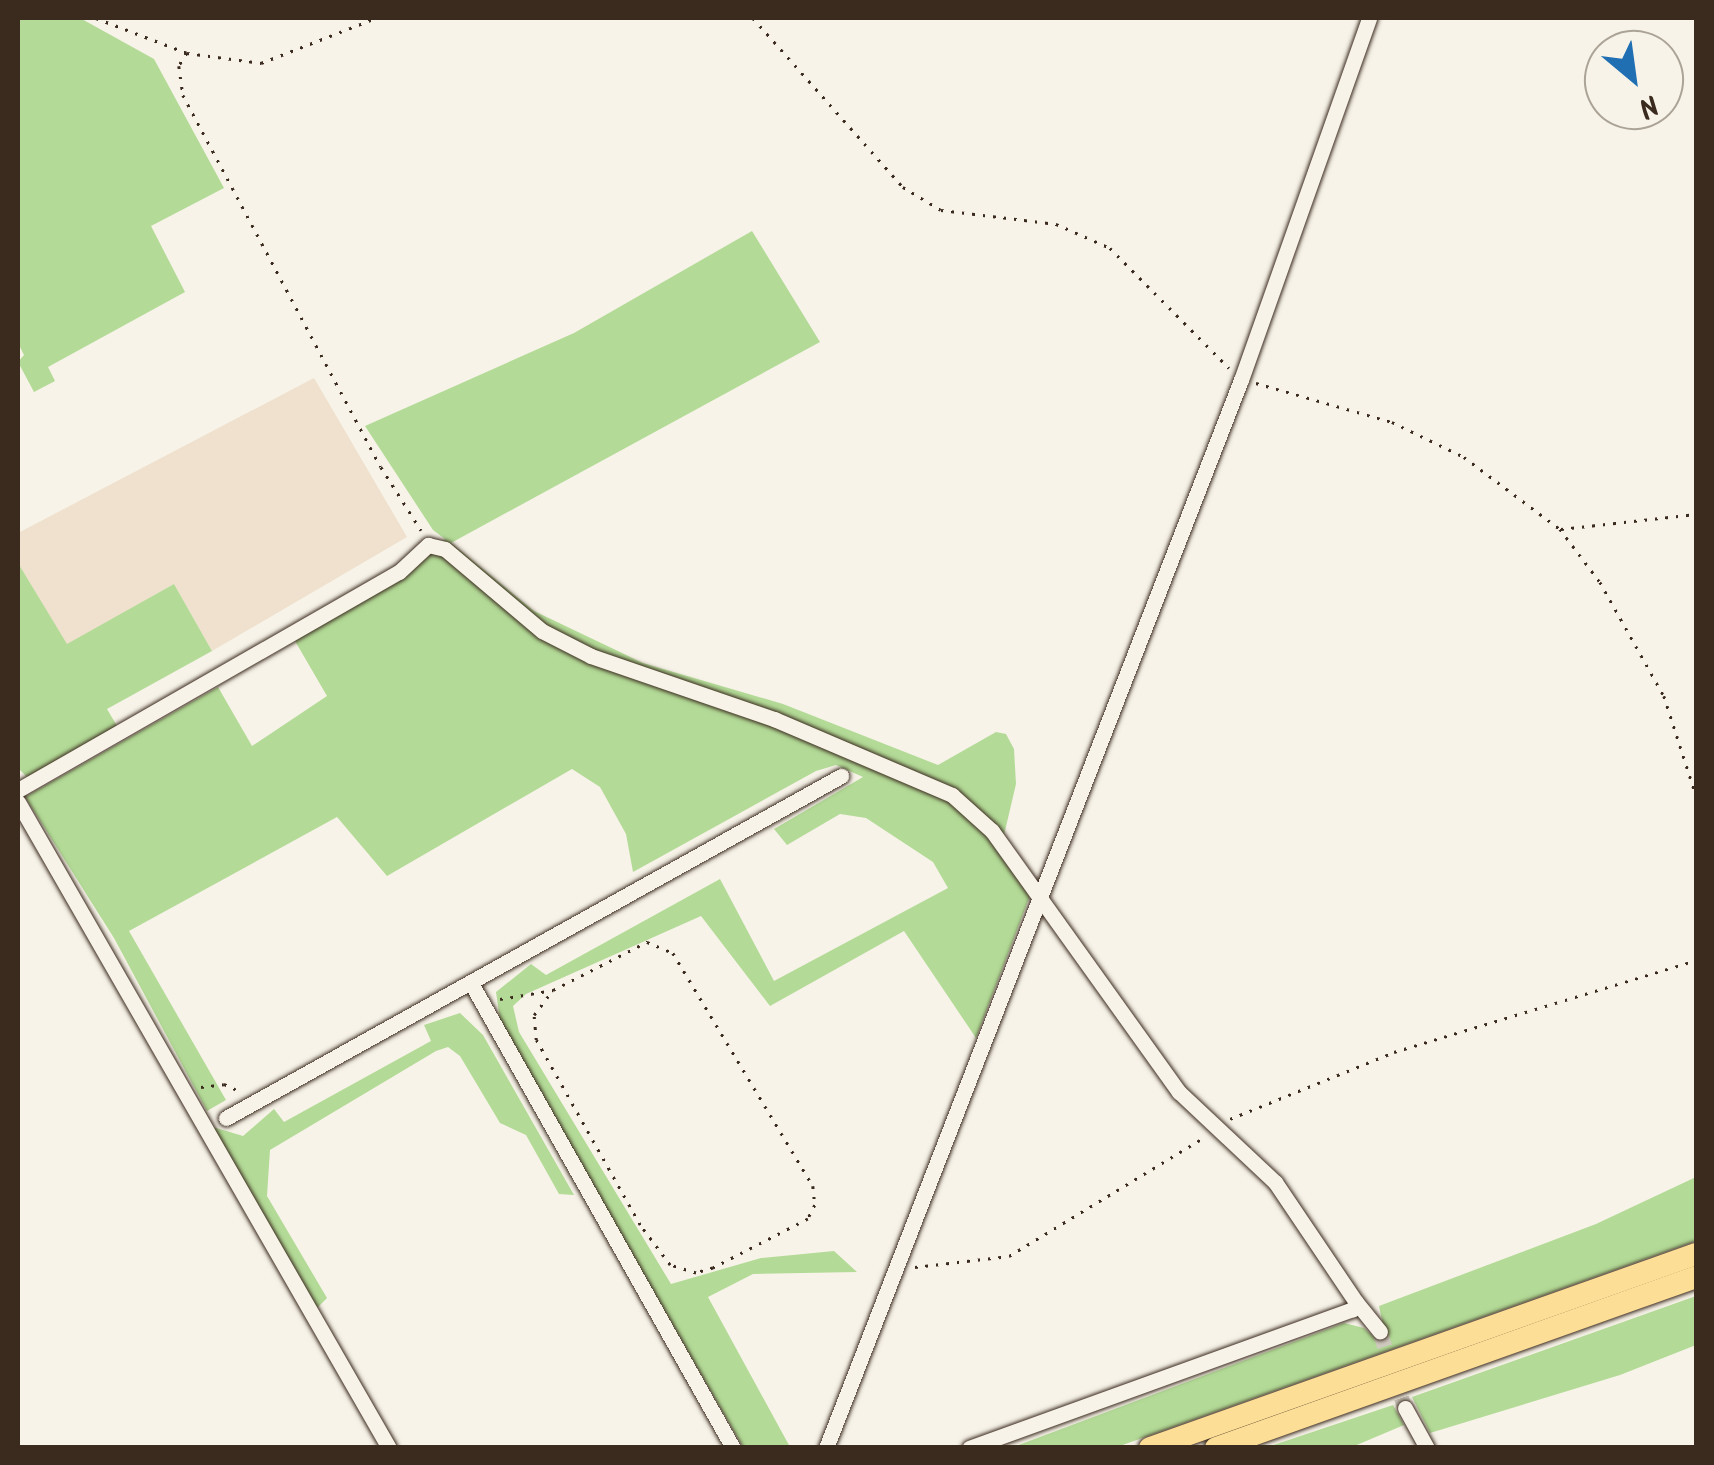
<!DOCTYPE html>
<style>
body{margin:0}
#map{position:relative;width:1714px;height:1465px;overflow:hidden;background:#f7f3e8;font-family:Kalam,sans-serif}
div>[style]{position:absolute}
.built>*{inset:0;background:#efe1cd}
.green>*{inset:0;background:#b3db97}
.minor-tunnel>*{height:15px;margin-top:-7.5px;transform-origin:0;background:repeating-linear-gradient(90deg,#d1cbc0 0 15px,transparent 0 23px)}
.path>*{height:2.5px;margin-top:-1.25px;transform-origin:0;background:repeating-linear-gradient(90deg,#3b2a1e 0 2.5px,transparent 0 10.5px)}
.roads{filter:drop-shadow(0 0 2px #3b2a1e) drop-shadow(0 0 2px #3b2a1e)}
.minor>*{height:15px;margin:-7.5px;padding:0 7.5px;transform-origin:7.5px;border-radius:7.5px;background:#f7f3e8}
.highway>*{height:22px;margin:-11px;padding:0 11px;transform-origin:11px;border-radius:11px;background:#fdde96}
span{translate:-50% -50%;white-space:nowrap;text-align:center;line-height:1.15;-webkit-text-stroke:9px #f7f3e8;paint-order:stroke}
.frame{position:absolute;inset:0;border:20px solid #3b2a1e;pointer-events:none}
.north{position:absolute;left:1584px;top:30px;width:100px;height:100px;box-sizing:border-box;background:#f7f3e8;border:2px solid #aca397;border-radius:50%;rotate:151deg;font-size:28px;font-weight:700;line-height:40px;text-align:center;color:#3b2a1e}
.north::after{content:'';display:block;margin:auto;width:35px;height:45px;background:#1f6fb2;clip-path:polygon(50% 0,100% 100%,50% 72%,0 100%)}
</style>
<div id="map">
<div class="built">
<i style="clip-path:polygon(314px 378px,407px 537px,212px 651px,174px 584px,67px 645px,18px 563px,18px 533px)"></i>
</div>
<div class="green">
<i style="clip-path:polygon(18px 18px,80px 18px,154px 59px,224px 188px,151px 226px,185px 292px,48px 367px,55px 381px,34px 392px,18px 362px,24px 355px,18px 343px)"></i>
<i style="clip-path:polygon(752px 231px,820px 342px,451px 543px,534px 611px,643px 663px,783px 704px,938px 765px,996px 732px,1006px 734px,1014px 749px,1016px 784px,1004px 835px,1036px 880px,976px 1038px,904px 931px,770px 1006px,701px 916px,526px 994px,513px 1006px,519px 1032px,671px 1284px,761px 1258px,834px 1251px,857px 1272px,753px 1274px,708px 1297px,790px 1447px,743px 1447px,501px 1027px,496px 992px,531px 964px,546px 975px,720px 879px,774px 981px,948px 888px,933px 862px,866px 818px,840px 814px,787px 845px,774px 829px,863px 777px,836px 765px,816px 771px,633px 872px,626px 834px,600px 787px,572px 769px,387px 876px,337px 817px,129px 931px,226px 1100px,207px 1111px,114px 938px,25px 797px,218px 687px,252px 746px,327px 696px,295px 641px,445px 539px,433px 530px,365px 426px,574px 333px)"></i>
<i style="clip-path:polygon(18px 563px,67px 644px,174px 584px,212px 651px,107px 709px,117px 726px,27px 777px,18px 768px)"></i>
<i style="clip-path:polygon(460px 1013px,483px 1035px,574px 1195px,559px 1194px,526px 1135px,500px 1123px,460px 1056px,448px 1047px,436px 1051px,270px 1150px,267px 1196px,327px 1298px,316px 1309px,213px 1127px,243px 1136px,274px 1109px,284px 1122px,431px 1041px,424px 1025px)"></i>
<i style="clip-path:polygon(1696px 1177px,1696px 1241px,1117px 1447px,1011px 1448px,1344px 1323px,1364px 1328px,1380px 1343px,1385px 1334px,1379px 1306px,1596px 1224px)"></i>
<i style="clip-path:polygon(1696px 1296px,1696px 1345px,1620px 1375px,1430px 1433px,1412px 1397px)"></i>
<i style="clip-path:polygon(1393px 1405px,1404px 1425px,1352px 1447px,1268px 1447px)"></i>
</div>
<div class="minor-tunnel">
<i style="left:1380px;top:1332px;width:80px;rotate:71.8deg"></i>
</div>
<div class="path">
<i style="left:96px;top:18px;width:97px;rotate:21deg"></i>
<i style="left:187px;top:53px;width:75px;rotate:7.7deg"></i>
<i style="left:261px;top:63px;width:123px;rotate:-21.4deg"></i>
<i style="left:753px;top:18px;width:226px;rotate:48.4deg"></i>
<i style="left:903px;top:187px;width:44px;rotate:31.2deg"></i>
<i style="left:941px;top:210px;width:116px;rotate:6.9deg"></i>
<i style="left:1056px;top:224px;width:59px;rotate:24deg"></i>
<i style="left:1110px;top:248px;width:169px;rotate:45.2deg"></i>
<i style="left:187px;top:53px;width:15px;rotate:122deg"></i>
<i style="left:179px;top:66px;width:29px;rotate:82deg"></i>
<i style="left:183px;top:95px;width:421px;rotate:62deg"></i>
<i style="left:381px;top:467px;width:75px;rotate:57.6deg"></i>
<i style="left:1256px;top:383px;width:141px;rotate:16deg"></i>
<i style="left:1392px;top:422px;width:80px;rotate:25.9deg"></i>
<i style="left:1464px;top:457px;width:120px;rotate:36.9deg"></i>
<i style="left:1560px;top:529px;width:66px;rotate:53deg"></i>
<i style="left:1600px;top:582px;width:131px;rotate:60.7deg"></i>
<i style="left:1664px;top:696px;width:104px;rotate:72.1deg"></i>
<i style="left:1561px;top:529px;width:136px;rotate:-6.3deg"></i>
<i style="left:500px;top:999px;width:54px;rotate:-9.6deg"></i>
<i style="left:553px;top:990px;width:106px;rotate:-27.1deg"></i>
<i style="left:647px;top:942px;width:28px;rotate:23deg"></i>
<i style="left:673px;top:953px;width:272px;rotate:59deg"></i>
<i style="left:813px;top:1186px;width:19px;rotate:84deg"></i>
<i style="left:815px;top:1205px;width:16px;rotate:117deg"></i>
<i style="left:808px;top:1219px;width:107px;rotate:152.7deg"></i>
<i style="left:713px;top:1268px;width:18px;rotate:164deg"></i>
<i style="left:696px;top:1273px;width:27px;rotate:-163deg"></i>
<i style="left:670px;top:1265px;width:50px;rotate:-126.9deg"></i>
<i style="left:640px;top:1225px;width:212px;rotate:-119.3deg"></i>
<i style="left:536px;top:1040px;width:25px;rotate:-95deg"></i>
<i style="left:534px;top:1015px;width:31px;rotate:-53deg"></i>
<i style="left:201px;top:1087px;width:23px;rotate:-7deg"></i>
<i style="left:224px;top:1084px;width:19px;rotate:25deg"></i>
<i style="left:1230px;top:1119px;width:177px;rotate:-22.2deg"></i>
<i style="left:1394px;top:1052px;width:316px;rotate:-16.9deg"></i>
<i style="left:915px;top:1267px;width:95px;rotate:-6.7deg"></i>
<i style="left:1009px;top:1256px;width:227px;rotate:-31.3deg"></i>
</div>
<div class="roads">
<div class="minor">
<i style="left:18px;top:790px;width:439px;rotate:-29.8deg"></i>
<i style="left:399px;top:572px;width:40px;rotate:-43deg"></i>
<i style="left:428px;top:545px;width:17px;rotate:13deg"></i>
<i style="left:445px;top:549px;width:127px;rotate:40.2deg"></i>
<i style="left:542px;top:631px;width:55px;rotate:27deg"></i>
<i style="left:591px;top:656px;width:194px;rotate:19deg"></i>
<i style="left:774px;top:719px;width:194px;rotate:23.1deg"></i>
<i style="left:952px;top:795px;width:54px;rotate:42deg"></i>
<i style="left:992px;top:831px;width:321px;rotate:54.4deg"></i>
<i style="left:1179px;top:1092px;width:132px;rotate:43.2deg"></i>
<i style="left:1275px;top:1182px;width:145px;rotate:56deg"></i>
<i style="left:1356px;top:1302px;width:8px;rotate:113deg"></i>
<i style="left:1353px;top:1309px;width:408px;rotate:160.1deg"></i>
<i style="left:18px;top:802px;width:745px;rotate:60.13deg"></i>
<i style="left:471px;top:983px;width:534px;rotate:60.6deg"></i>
<i style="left:226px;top:1118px;width:704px;rotate:-29.08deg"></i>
<i style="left:1356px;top:1302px;width:38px;rotate:51deg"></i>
<i style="left:1405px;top:1408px;width:46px;rotate:61.2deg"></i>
<i style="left:826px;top:1448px;width:1146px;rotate:-68.77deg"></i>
<i style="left:1241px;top:380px;width:384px;rotate:-70.5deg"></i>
</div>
<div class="highway">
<i style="left:1150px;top:1448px;width:579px;rotate:-19.56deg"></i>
<i style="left:1216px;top:1448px;width:510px;rotate:-19.61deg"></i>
</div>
</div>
<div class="frame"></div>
<div class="north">N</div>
</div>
